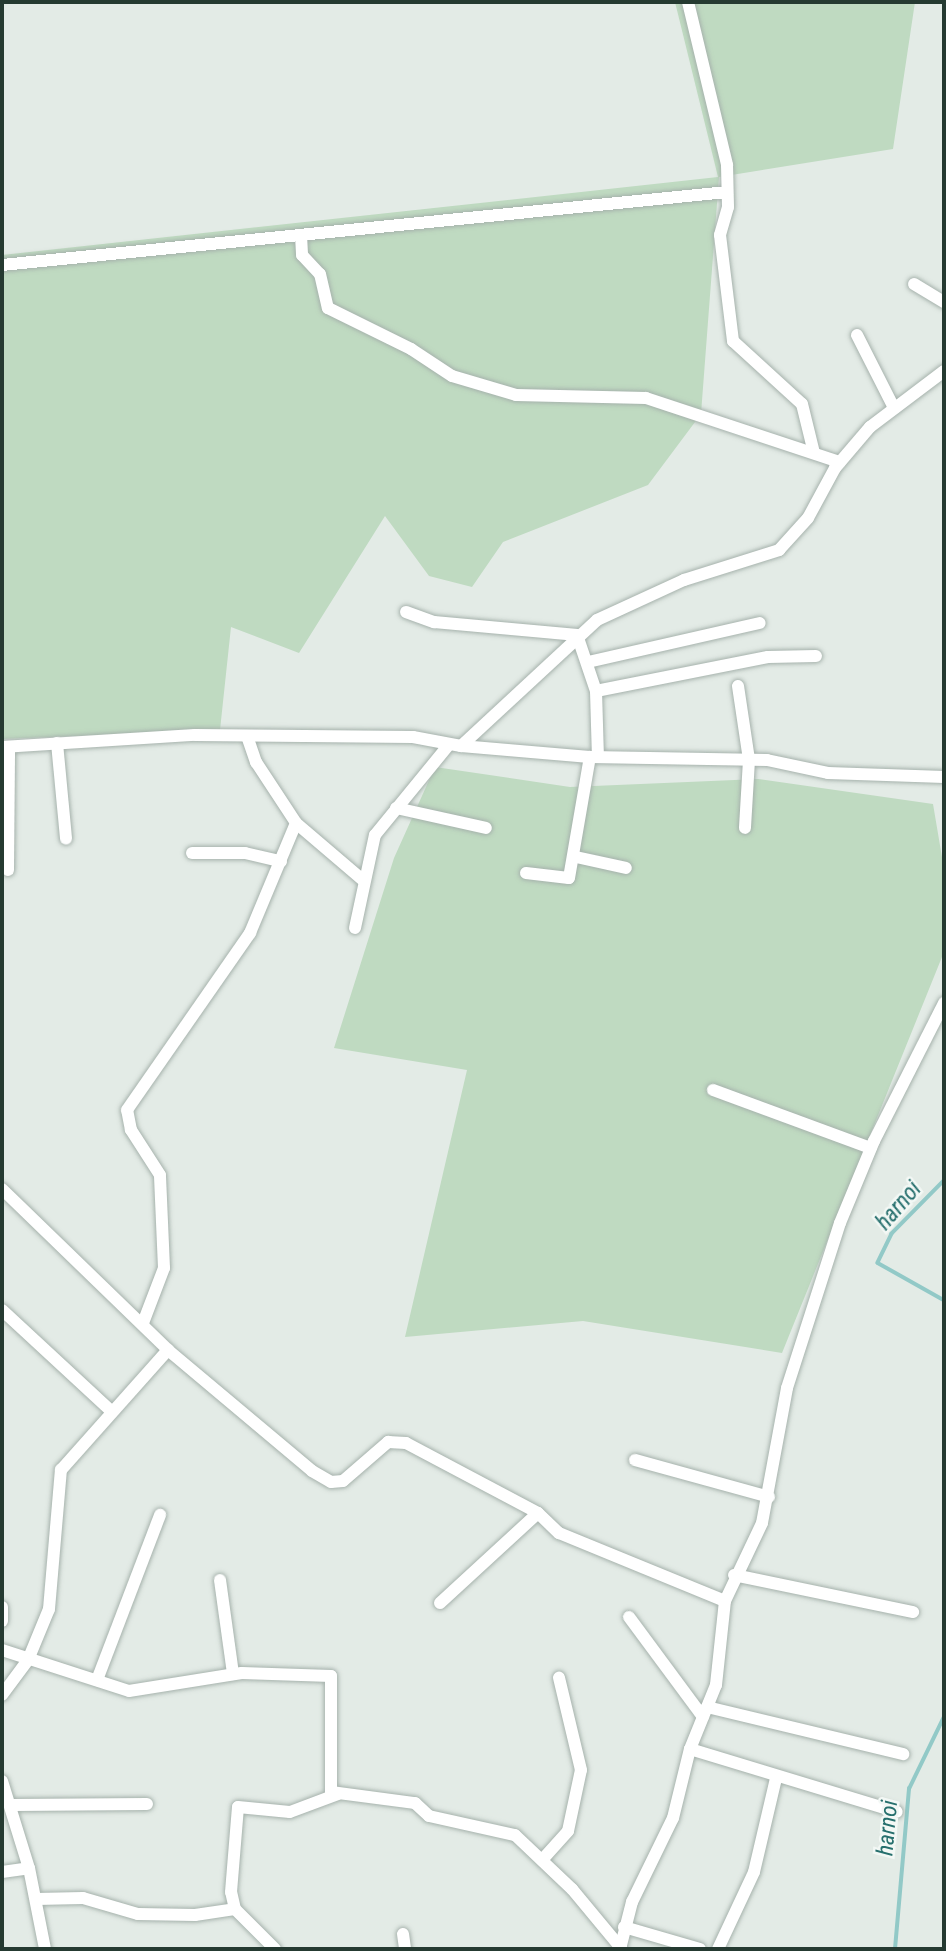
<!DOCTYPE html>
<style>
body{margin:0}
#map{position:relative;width:946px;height:1951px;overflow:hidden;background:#e3ebe6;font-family:"Roboto Condensed",sans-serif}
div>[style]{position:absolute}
.green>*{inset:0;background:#bfdac1}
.stream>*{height:3.5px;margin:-1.75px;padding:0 1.75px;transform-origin:1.75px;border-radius:1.75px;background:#92c9c7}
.roads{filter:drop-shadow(0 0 2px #a6b2ac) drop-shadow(0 0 2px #a6b2ac)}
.street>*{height:12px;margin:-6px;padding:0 6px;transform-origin:6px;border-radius:6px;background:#fff}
span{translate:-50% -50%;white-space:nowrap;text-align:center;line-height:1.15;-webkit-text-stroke:5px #f3f8f5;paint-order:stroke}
.water-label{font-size:23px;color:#266f6d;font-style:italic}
.frame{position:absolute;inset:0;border:4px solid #253a31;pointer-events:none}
</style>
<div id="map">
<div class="green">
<i style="clip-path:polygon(675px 2px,915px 2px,893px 149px,719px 177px,701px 414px,648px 485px,503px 542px,472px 587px,429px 576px,385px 516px,299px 653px,231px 627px,220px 730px,2px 739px,2px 255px,718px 177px)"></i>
<i style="clip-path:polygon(435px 767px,570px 787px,758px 779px,933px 804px,944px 869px,944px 952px,782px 1353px,583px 1321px,405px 1337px,467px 1070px,334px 1048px,394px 858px)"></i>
</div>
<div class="stream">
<i style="left:944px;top:1181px;width:74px;rotate:134.5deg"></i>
<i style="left:892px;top:1234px;width:32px;rotate:116deg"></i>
<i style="left:878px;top:1263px;width:76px;rotate:29.3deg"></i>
<i style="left:895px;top:1949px;width:161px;rotate:-85deg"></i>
<i style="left:909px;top:1789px;width:80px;rotate:-64.1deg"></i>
</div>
<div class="roads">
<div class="street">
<i style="left:688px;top:2px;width:168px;rotate:76.5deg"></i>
<i style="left:727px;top:165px;width:42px;rotate:88.6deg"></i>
<i style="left:728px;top:207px;width:29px;rotate:106deg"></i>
<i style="left:720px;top:235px;width:107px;rotate:83deg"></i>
<i style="left:733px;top:341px;width:93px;rotate:42.4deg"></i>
<i style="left:802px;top:404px;width:50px;rotate:76.2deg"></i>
<i style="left:301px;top:235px;width:20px;rotate:87deg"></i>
<i style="left:302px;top:255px;width:26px;rotate:47deg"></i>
<i style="left:320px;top:274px;width:35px;rotate:77deg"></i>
<i style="left:328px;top:308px;width:93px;rotate:26.3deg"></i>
<i style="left:411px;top:349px;width:49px;rotate:33.4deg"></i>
<i style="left:452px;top:376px;width:67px;rotate:16.5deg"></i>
<i style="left:516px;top:395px;width:130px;rotate:1.3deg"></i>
<i style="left:646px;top:398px;width:204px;rotate:18.3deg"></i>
<i style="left:2px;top:265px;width:729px;rotate:-5.75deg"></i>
<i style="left:914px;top:284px;width:35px;rotate:31deg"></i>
<i style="left:857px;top:335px;width:82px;rotate:63.1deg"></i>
<i style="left:406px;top:612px;width:30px;rotate:20deg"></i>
<i style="left:434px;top:622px;width:144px;rotate:5.2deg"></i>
<i style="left:577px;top:635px;width:59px;rotate:71.3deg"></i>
<i style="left:596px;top:691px;width:66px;rotate:88.3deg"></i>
<i style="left:588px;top:662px;width:176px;rotate:-12.8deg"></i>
<i style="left:738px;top:686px;width:75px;rotate:81.5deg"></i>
<i style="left:749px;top:760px;width:68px;rotate:93.4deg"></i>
<i style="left:596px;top:691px;width:175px;rotate:-11.2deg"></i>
<i style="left:768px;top:657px;width:48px;rotate:-1.2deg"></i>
<i style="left:247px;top:736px;width:28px;rotate:71deg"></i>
<i style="left:256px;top:762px;width:73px;rotate:56.7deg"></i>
<i style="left:296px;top:823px;width:89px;rotate:40.5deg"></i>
<i style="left:57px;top:743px;width:96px;rotate:84.6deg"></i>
<i style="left:461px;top:746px;width:129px;rotate:4.9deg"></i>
<i style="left:590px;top:757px;width:177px;rotate:1deg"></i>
<i style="left:767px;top:760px;width:62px;rotate:12deg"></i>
<i style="left:828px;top:773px;width:116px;rotate:2deg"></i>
<i style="left:2px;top:747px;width:193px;rotate:-3.6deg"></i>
<i style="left:195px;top:735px;width:218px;rotate:0.5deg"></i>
<i style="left:413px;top:737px;width:49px;rotate:10.6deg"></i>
<i style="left:461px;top:746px;width:185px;rotate:-42.8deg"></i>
<i style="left:597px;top:620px;width:96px;rotate:-24.7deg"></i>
<i style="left:684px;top:580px;width:100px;rotate:-17.5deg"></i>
<i style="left:779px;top:550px;width:43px;rotate:-47.8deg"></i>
<i style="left:808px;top:518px;width:57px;rotate:-61.6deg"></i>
<i style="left:835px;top:468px;width:54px;rotate:-49.5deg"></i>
<i style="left:870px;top:427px;width:93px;rotate:-37.1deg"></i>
<i style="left:396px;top:808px;width:92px;rotate:12.5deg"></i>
<i style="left:192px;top:853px;width:53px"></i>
<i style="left:245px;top:853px;width:37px;rotate:13deg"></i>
<i style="left:576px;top:857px;width:51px;rotate:12.4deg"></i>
<i style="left:8px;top:870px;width:123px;rotate:-89.5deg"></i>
<i style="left:526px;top:873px;width:43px;rotate:6.6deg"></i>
<i style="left:569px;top:878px;width:123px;rotate:-80.2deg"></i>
<i style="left:355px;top:928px;width:95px;rotate:-77.9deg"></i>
<i style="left:375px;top:835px;width:114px;rotate:-50.7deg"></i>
<i style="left:713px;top:1090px;width:168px;rotate:20.2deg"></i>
<i style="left:2px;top:1189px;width:231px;rotate:44.1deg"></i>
<i style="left:168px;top:1350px;width:188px;rotate:40deg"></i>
<i style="left:312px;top:1471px;width:22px;rotate:30deg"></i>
<i style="left:331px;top:1482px;width:12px;rotate:-5deg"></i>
<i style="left:343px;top:1481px;width:60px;rotate:-40.9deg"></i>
<i style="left:388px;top:1442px;width:18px;rotate:3deg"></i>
<i style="left:406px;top:1443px;width:149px;rotate:27.9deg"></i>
<i style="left:538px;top:1513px;width:29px;rotate:44deg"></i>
<i style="left:559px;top:1533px;width:179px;rotate:22.3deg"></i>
<i style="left:2px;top:1310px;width:150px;rotate:42.8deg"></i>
<i style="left:143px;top:1323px;width:59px;rotate:-69.1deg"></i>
<i style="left:164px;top:1268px;width:93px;rotate:-92.5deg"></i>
<i style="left:160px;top:1175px;width:54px;rotate:-122.8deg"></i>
<i style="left:131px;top:1130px;width:20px;rotate:-101deg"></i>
<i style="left:127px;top:1110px;width:216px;rotate:-55.2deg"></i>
<i style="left:250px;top:933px;width:119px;rotate:-67.3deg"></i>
<i style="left:635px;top:1460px;width:139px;rotate:15.4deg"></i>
<i style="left:734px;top:1575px;width:183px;rotate:11.7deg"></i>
<i style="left:220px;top:1580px;width:95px;rotate:82.1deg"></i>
<i style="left:440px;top:1603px;width:133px;rotate:-42.6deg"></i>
<i style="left:2px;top:1607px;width:14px;rotate:90deg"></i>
<i style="left:629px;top:1617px;width:124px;rotate:53.5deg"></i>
<i style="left:2px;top:1650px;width:133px;rotate:17.9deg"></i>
<i style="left:129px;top:1691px;width:114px;rotate:-9.1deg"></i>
<i style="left:242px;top:1673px;width:89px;rotate:1.9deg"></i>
<i style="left:331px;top:1676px;width:116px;rotate:90deg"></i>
<i style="left:331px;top:1792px;width:85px;rotate:7.5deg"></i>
<i style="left:415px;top:1803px;width:19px;rotate:43deg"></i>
<i style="left:429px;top:1816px;width:88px;rotate:12.5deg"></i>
<i style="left:515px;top:1835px;width:79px;rotate:43.5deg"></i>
<i style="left:572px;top:1889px;width:77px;rotate:50.3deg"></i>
<i style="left:97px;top:1680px;width:177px;rotate:-69.1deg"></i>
<i style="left:2px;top:1695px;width:44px;rotate:-53.4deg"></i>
<i style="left:28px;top:1660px;width:55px;rotate:-67.6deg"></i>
<i style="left:49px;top:1609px;width:140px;rotate:-85.1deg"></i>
<i style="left:61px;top:1470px;width:161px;rotate:-48.3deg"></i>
<i style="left:707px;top:1707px;width:202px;rotate:13.5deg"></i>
<i style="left:690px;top:1749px;width:216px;rotate:16.9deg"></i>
<i style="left:2px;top:1781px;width:91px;rotate:72.8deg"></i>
<i style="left:29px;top:1868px;width:83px;rotate:78.8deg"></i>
<i style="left:13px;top:1805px;width:134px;rotate:-0.4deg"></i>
<i style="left:542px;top:1860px;width:39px;rotate:-48deg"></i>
<i style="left:568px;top:1831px;width:62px;rotate:-78deg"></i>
<i style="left:581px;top:1770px;width:95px;rotate:-103.4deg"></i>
<i style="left:2px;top:1872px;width:27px;rotate:-8deg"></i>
<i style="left:36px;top:1899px;width:47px;rotate:-1.2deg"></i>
<i style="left:83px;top:1898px;width:57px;rotate:16.2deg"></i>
<i style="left:138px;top:1914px;width:57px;rotate:1deg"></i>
<i style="left:195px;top:1915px;width:40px;rotate:-8.5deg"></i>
<i style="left:624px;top:1927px;width:79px;rotate:16.1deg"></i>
<i style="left:403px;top:1934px;width:15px;rotate:82deg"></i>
<i style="left:275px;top:1949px;width:57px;rotate:-135deg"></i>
<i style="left:235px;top:1909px;width:17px;rotate:-103deg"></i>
<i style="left:231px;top:1892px;width:85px;rotate:-85.3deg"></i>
<i style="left:238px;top:1807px;width:52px;rotate:5.5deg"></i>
<i style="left:290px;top:1812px;width:51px;rotate:-20.6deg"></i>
<i style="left:620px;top:1949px;width:49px;rotate:-75.7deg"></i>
<i style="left:632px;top:1902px;width:93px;rotate:-64deg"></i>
<i style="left:673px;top:1818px;width:71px;rotate:-76.2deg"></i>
<i style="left:690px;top:1749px;width:69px;rotate:-67.9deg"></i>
<i style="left:716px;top:1685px;width:84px;rotate:-83.9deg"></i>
<i style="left:725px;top:1601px;width:86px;rotate:-64.6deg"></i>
<i style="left:762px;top:1523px;width:137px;rotate:-79.5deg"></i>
<i style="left:787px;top:1388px;width:173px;rotate:-72.2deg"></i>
<i style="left:840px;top:1223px;width:89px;rotate:-67.5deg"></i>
<i style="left:874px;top:1141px;width:155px;rotate:-63.1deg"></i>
<i style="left:718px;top:1949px;width:85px;rotate:-64.9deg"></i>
<i style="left:754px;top:1872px;width:97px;rotate:-76.8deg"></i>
</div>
</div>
<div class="water-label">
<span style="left:899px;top:1206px;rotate:-49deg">harnoi</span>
<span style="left:888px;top:1828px;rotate:-85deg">harnoi</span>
</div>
<div class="frame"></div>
</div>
